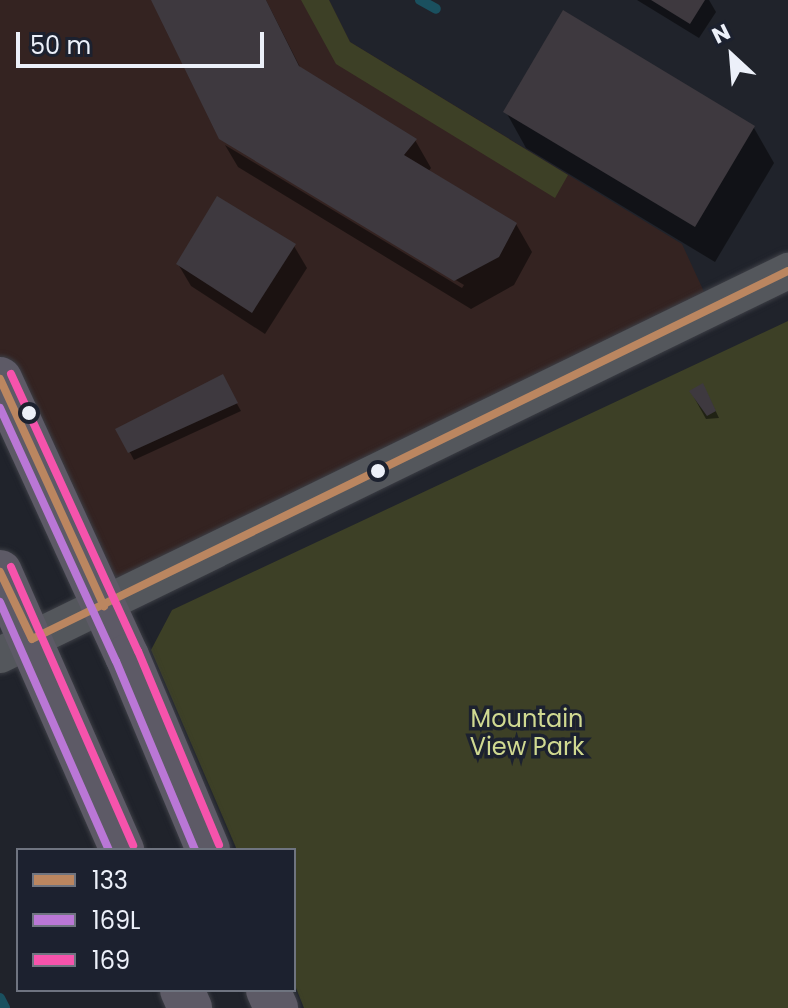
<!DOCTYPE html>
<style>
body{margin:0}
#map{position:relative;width:788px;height:1008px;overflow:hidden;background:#20232b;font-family:Poppins,sans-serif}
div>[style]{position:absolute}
.commercial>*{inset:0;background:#342321}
.green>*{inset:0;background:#3d4026}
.shadow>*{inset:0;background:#0007}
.stream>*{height:10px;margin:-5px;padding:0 5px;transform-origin:5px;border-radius:5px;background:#1a505f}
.building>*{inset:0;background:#3e393f}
.roads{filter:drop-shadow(0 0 2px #3c3e45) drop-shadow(0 0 2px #3c3e45)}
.minor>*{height:36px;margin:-18px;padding:0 18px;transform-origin:18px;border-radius:18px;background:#54575c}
.major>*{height:44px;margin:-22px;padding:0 22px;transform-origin:22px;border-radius:22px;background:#5d5a66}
.bus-1>*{height:8px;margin:-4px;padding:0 4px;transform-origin:4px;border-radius:4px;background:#bb8660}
.bus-2>*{height:8px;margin:-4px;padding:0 4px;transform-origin:4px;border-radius:4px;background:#ba77d6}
.bus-3>*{height:8px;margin:-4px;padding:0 4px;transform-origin:4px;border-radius:4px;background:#f653ac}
.dots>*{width:22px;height:22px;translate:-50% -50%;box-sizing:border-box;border:4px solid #1c212f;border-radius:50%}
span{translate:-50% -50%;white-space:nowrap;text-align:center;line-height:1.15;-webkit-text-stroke:7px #1c212f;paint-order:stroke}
.park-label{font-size:24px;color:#d0d991}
.legend{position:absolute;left:16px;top:848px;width:280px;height:144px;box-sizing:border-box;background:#1c212f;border:2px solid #6f7480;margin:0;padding:10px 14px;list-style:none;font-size:24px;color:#ecf0f9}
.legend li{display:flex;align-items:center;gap:16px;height:40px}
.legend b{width:40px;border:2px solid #6f7480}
.north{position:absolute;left:692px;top:16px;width:80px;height:80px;-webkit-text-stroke:6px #1c212f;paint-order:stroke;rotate:334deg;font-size:22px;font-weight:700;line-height:32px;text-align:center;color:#ecf0f9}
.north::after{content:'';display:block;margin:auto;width:28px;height:36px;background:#ecf0f9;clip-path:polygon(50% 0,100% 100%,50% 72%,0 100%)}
.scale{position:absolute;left:16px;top:32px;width:248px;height:36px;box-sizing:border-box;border:4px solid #ecf0f9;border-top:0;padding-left:10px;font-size:24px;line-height:28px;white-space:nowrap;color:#ecf0f9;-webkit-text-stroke:6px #1c212f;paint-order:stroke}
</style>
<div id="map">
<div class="commercial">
<i style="clip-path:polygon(0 0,329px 0,350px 42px,682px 244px,711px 307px,104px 606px,0 379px)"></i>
</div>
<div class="green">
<i style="clip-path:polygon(301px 0,329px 0,350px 42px,568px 175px,555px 198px,336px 64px)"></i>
<i style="clip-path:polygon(788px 321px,788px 1008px,304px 1008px,294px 983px,294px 850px,237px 850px,151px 650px,172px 610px)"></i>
</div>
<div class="shadow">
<i style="clip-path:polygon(154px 0,266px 0,301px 69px,415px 140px,431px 168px,428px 172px,516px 224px,532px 252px,514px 285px,471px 309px,238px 167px,225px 145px,462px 288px,464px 285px,221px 138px)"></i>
<i style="clip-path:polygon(637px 0,709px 0,716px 12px,699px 38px)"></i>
<i style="clip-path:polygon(506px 112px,754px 128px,774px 163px,715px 262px,526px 148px)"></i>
<i style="clip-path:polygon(294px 246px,307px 268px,265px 334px,191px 286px,178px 264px)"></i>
<i style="clip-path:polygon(222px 377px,241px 411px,134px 460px,118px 430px)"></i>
<i style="clip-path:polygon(691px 392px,707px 393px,719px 418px,706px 419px)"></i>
</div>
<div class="stream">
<i style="left:420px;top:0;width:18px;rotate:29deg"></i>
<i style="left:0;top:998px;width:11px;rotate:63deg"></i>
</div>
<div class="building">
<i style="clip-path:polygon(151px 0,266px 0,299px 66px,417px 139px,404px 155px,517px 223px,499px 257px,454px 281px,219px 139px)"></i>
<i style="clip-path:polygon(651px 0,705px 0,690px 24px)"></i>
<i style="clip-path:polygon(563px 10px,755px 126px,695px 227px,503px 112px)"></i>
<i style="clip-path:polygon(217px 196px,296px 244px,252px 313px,176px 264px)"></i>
<i style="clip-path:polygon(223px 374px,238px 403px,128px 453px,115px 429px)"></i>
<i style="clip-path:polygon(703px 383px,716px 411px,707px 416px,689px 391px)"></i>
</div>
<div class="roads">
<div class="minor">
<i style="left:0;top:655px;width:877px;rotate:-25.98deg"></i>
</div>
<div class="major">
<i style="left:0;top:379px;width:305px;rotate:65.4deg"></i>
<i style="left:127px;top:656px;width:210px;rotate:67.3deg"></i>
<i style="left:0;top:572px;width:304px;rotate:66.3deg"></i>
<i style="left:182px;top:990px;width:20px;rotate:66deg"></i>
<i style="left:268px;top:990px;width:20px;rotate:66deg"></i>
</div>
</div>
<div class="bus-1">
<i style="left:0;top:379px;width:250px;rotate:65.4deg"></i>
<i style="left:0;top:572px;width:74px;rotate:64.5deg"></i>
<i style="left:32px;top:639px;width:841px;rotate:-25.96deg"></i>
</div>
<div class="bus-2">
<i style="left:0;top:408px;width:278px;rotate:65.4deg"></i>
<i style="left:116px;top:661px;width:205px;rotate:67.3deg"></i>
<i style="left:0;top:602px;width:271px;rotate:66.3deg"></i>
</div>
<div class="bus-3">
<i style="left:11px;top:374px;width:305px;rotate:65.4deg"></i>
<i style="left:138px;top:651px;width:210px;rotate:67.3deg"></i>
<i style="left:11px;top:567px;width:304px;rotate:66.3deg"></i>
</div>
<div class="dots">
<i style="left:29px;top:413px;background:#ecf0f9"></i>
<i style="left:378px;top:471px;background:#ecf0f9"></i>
</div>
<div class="park-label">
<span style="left:527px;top:733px">Mountain<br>View Park</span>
</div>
<ul class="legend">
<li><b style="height:10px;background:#bb8660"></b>133</li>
<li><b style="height:10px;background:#ba77d6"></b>169L</li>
<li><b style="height:10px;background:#f653ac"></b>169</li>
</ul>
<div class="north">N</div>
<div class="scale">50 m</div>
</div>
